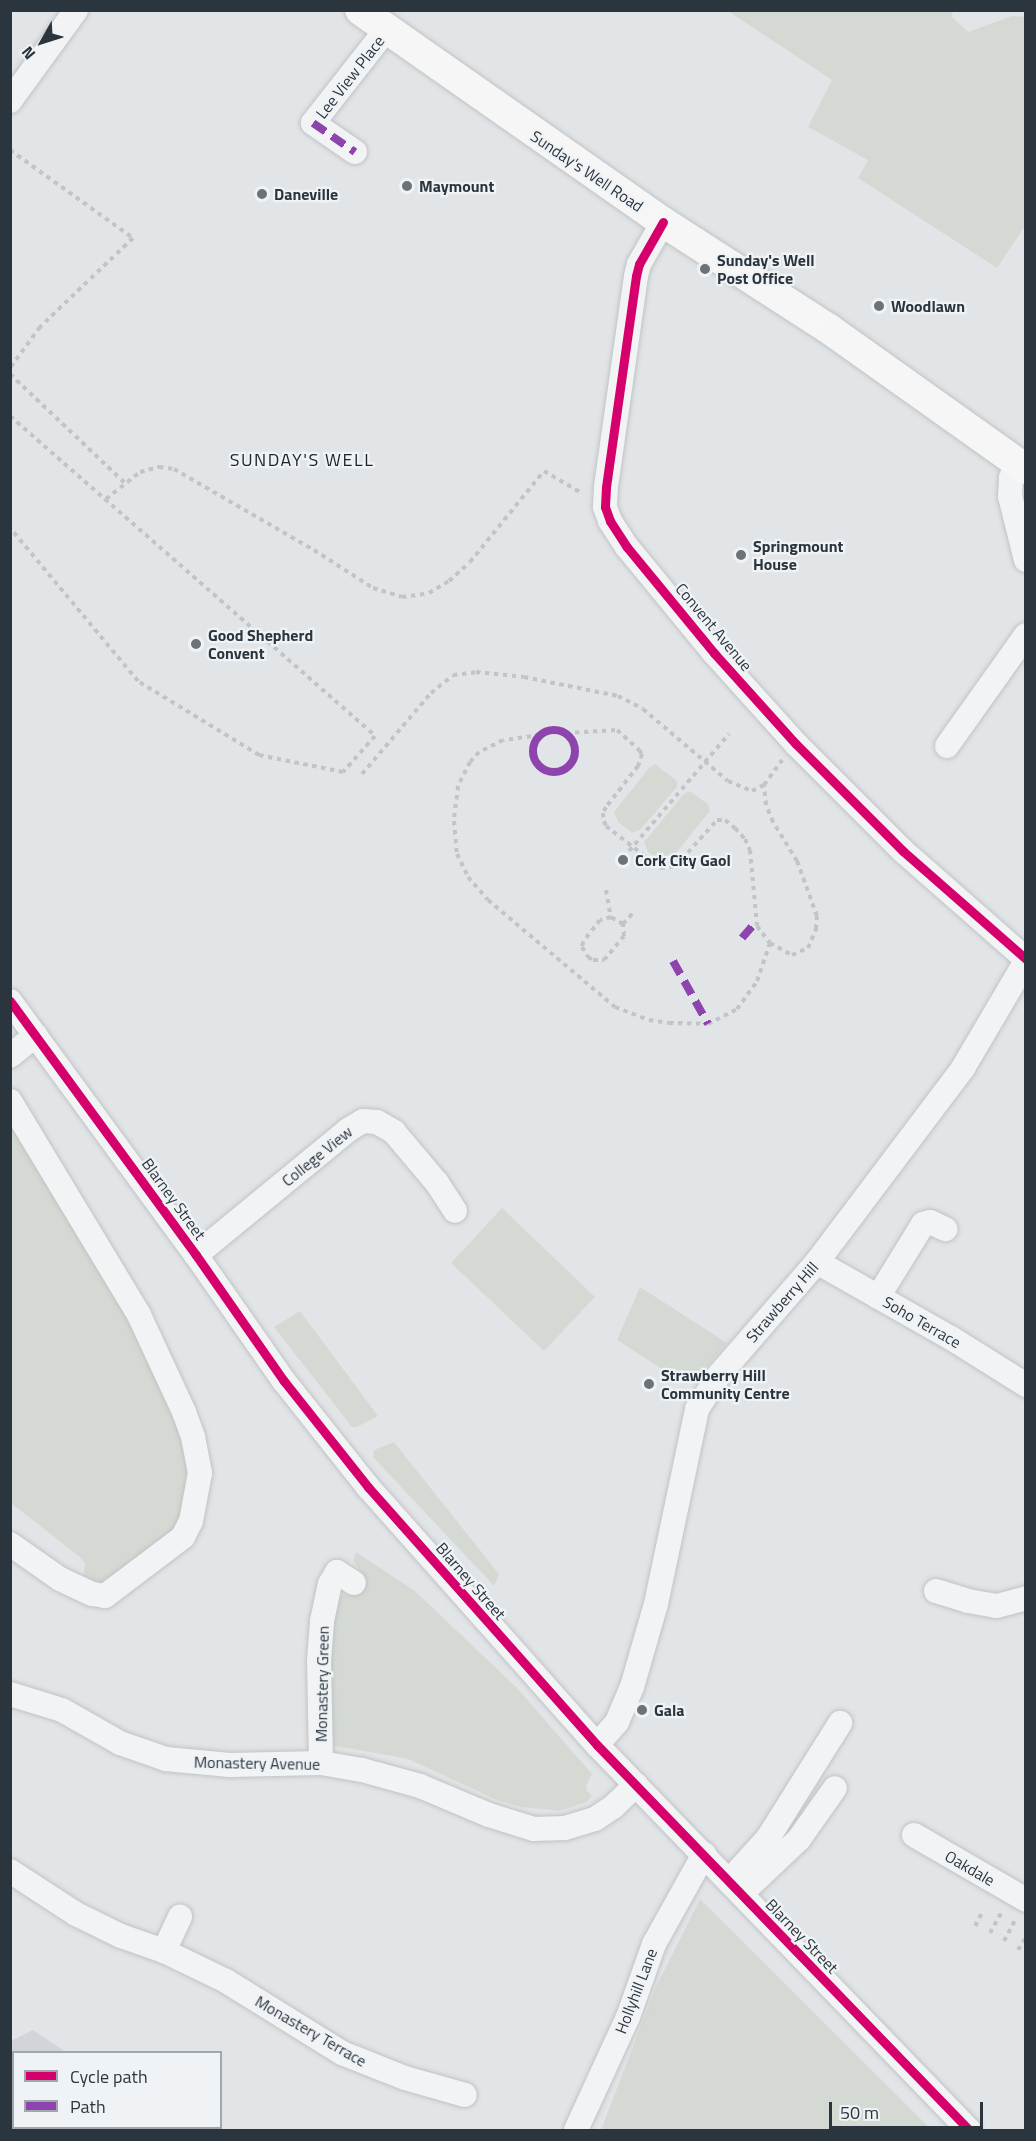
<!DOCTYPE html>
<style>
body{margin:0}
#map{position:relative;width:1036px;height:2141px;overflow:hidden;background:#e2e5e7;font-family:"Titillium Web",sans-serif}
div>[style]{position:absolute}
.built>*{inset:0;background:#d1d5da}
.green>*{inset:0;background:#d4dad3}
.path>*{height:4px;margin-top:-2px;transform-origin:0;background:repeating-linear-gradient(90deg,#c2c5c7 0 4.5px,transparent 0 9px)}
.roads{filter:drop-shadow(0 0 2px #c1c3c5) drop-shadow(0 0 2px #c1c3c5)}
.minor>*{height:24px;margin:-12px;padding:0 12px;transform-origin:12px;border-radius:12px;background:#f1f3f4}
.major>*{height:30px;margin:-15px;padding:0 15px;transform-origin:15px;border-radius:15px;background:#f6f6f6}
.quiet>*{height:8px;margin-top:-4px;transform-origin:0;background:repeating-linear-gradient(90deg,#8e44ad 0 15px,transparent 0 23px)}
.quiet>.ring{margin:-4px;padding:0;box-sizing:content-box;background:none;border:8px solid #8e44ad;border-radius:50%}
.cycleway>*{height:9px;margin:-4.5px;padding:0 4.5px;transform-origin:4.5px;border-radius:4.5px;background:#d6006c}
.dots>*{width:16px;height:16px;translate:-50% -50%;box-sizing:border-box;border:3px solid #f0f3f6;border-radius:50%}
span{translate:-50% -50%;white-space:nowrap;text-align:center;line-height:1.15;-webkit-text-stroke:4.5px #f0f3f6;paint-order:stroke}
.street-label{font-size:16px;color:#2b353e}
.poi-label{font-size:16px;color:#2b353e;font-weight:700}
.left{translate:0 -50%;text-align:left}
.neighbourhood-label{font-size:18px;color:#1d262f;letter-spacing:1.5px}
.frame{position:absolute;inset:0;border:12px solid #2b353e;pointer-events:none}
.legend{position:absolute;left:12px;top:2051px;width:210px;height:78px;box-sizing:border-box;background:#f0f3f6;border:2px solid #a1a7ac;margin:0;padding:8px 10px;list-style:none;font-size:18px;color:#2b353e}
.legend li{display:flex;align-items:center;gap:12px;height:30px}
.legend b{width:30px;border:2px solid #a1a7ac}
.north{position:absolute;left:12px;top:12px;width:60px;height:60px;-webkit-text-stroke:4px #f0f3f6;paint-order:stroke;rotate:231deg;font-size:16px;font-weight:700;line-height:24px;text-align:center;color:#2b353e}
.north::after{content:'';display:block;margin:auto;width:21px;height:27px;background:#2b353e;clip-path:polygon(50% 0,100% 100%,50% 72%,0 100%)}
.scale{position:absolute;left:829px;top:2102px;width:154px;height:27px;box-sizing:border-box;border:3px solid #2b353e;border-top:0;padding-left:8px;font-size:18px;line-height:21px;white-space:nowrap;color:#2b353e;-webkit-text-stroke:4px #f0f3f6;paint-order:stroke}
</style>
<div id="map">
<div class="built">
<i style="clip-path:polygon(33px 2030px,66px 2052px,14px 2052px,14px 2128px,177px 2128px,182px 2130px,11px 2130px,11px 2041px)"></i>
</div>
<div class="green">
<i style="clip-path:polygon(728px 11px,954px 11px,951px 16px,968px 32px,1012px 16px,1025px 17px,1025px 226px,997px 268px,858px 178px,868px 160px,808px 127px,832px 80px)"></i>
<i style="clip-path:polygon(655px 764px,677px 781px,677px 787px,640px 830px,632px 833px,618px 822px,614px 812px,649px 768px)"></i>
<i style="clip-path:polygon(689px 791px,708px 804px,710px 811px,672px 858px,660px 861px,648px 852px,644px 842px,683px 795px)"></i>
<i style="clip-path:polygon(11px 1115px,104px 1267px,178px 1416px,192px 1477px,180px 1529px,129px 1571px,98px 1586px,82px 1583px,85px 1564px,81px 1558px,11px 1503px)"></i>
<i style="clip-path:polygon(502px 1208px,595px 1297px,544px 1351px,451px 1263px)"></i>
<i style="clip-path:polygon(640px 1287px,727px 1343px,699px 1376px,691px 1372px,688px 1377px,677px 1371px,673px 1376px,617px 1340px)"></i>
<i style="clip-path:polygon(300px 1311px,378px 1416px,357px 1427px,352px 1427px,274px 1327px)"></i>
<i style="clip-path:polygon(394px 1442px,499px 1574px,494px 1586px,373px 1457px,374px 1450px)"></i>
<i style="clip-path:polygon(356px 1552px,415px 1591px,517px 1688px,592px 1774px,586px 1786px,587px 1791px,592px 1796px,587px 1802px,560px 1811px,521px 1807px,497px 1800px,408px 1759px,330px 1745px,328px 1677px,335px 1602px,343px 1595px,357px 1593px,365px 1577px,353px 1561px)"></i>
<i style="clip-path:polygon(700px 1899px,932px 2130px,601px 2130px,655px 1989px)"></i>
<i style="clip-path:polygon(13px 2096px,14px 2128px,112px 2128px,117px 2130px,11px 2130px,11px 2101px)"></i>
</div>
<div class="path">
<i style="left:10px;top:150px;width:151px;rotate:35.6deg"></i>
<i style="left:133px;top:238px;width:129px;rotate:136.3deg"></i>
<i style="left:40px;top:327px;width:51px;rotate:126.2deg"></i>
<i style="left:10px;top:374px;width:158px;rotate:43.5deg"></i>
<i style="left:10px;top:416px;width:485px;rotate:41.2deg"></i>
<i style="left:375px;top:736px;width:48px;rotate:131.6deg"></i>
<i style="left:343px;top:772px;width:86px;rotate:-168.6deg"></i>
<i style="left:259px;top:755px;width:142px;rotate:-148.6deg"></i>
<i style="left:138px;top:681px;width:199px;rotate:-129.9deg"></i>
<i style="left:106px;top:499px;width:43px;rotate:-38.5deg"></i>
<i style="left:140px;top:472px;width:20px;rotate:-15deg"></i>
<i style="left:159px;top:467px;width:15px;rotate:8deg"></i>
<i style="left:174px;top:469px;width:162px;rotate:30.1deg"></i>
<i style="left:314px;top:550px;width:70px;rotate:32.8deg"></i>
<i style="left:373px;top:588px;width:30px;rotate:17deg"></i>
<i style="left:402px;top:597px;width:27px;rotate:-8deg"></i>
<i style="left:429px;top:593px;width:23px;rotate:-31deg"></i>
<i style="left:449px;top:581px;width:28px;rotate:-42deg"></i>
<i style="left:470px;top:562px;width:117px;rotate:-50.9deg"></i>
<i style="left:544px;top:471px;width:45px;rotate:30.5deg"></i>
<i style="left:566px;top:733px;width:51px;rotate:-3.4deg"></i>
<i style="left:617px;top:730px;width:30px;rotate:42deg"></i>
<i style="left:639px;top:750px;width:5px;rotate:53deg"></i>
<i style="left:642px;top:754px;width:13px;rotate:108deg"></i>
<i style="left:638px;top:766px;width:52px;rotate:128deg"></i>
<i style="left:606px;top:807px;width:7px;rotate:117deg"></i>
<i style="left:603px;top:813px;width:8px;rotate:83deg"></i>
<i style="left:604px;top:821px;width:5px;rotate:68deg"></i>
<i style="left:606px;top:826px;width:68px;rotate:37.9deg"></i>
<i style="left:660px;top:868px;width:16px;rotate:-7deg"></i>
<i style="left:676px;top:866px;width:62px;rotate:-48.3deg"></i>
<i style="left:717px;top:820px;width:8px"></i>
<i style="left:725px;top:820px;width:13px;rotate:39deg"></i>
<i style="left:735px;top:828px;width:15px;rotate:48deg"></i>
<i style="left:745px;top:839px;width:12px;rotate:66deg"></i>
<i style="left:750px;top:850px;width:76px;rotate:84.7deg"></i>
<i style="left:757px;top:926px;width:21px;rotate:53deg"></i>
<i style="left:770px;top:943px;width:25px;rotate:29deg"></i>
<i style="left:792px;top:955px;width:17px;rotate:-24deg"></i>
<i style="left:808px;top:948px;width:21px;rotate:-67deg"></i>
<i style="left:816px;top:929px;width:13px;rotate:-86deg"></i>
<i style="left:817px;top:916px;width:59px;rotate:-110deg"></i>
<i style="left:797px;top:861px;width:46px;rotate:-121.6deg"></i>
<i style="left:773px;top:822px;width:18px;rotate:-112deg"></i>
<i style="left:766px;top:805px;width:20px;rotate:-96deg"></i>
<i style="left:764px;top:785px;width:31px;rotate:-54deg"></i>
<i style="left:540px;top:735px;width:37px;rotate:172deg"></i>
<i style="left:503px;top:740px;width:27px;rotate:153deg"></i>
<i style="left:479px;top:752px;width:13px;rotate:132deg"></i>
<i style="left:470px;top:762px;width:27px;rotate:117deg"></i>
<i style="left:458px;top:786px;width:35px;rotate:97deg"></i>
<i style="left:454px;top:821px;width:33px;rotate:85deg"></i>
<i style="left:457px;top:854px;width:25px;rotate:64deg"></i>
<i style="left:468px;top:877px;width:30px;rotate:49deg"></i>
<i style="left:488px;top:900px;width:166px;rotate:40.1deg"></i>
<i style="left:615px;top:1007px;width:36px;rotate:21deg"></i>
<i style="left:649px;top:1020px;width:20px;rotate:9deg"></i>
<i style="left:669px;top:1023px;width:39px;rotate:1deg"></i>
<i style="left:708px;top:1024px;width:33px;rotate:-27deg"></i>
<i style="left:737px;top:1009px;width:34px;rotate:-54deg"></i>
<i style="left:757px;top:981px;width:40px;rotate:-71.1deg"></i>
<i style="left:362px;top:774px;width:106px;rotate:-49.6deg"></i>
<i style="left:431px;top:693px;width:28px;rotate:-39deg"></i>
<i style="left:453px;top:675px;width:23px;rotate:-7deg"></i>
<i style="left:476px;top:672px;width:48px;rotate:5.9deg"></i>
<i style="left:524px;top:677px;width:96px;rotate:11.4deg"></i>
<i style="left:618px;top:696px;width:28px;rotate:27deg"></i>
<i style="left:643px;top:709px;width:111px;rotate:40.3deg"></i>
<i style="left:728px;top:781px;width:26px;rotate:23deg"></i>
<i style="left:752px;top:791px;width:13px;rotate:-27deg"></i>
<i style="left:629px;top:851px;width:154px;rotate:-49.5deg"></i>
<i style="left:606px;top:890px;width:27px;rotate:80deg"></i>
<i style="left:623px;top:924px;width:14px;rotate:-150deg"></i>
<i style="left:611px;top:917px;width:11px;rotate:165deg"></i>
<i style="left:600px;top:920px;width:28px;rotate:128deg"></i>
<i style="left:583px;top:942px;width:5px;rotate:101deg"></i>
<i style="left:582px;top:947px;width:12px;rotate:59deg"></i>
<i style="left:588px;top:957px;width:6px;rotate:31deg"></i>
<i style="left:593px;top:960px;width:11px"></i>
<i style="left:604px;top:960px;width:31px;rotate:-50deg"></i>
<i style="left:624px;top:936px;width:12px;rotate:-95deg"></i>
<i style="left:623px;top:924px;width:15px;rotate:-48deg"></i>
<i style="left:975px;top:1926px;width:17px;rotate:-62deg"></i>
<i style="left:990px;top:1933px;width:26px;rotate:-61deg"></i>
<i style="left:1004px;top:1941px;width:26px;rotate:-62deg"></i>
<i style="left:1018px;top:1950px;width:15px;rotate:-58deg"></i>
</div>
<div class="roads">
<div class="minor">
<i style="left:10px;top:101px;width:112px;rotate:-54deg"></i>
<i style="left:355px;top:152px;width:51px;rotate:-145.4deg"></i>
<i style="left:313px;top:123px;width:118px;rotate:-51.9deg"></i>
<i style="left:663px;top:222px;width:48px;rotate:119.7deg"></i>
<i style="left:639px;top:264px;width:12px;rotate:104deg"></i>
<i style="left:636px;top:276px;width:213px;rotate:98.1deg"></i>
<i style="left:606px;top:487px;width:20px;rotate:93deg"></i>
<i style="left:605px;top:507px;width:15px;rotate:70deg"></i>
<i style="left:610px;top:521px;width:31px;rotate:57deg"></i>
<i style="left:627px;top:547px;width:137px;rotate:50.6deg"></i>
<i style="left:714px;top:653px;width:122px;rotate:48deg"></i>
<i style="left:796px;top:744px;width:151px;rotate:45deg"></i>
<i style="left:903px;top:851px;width:164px;rotate:41.3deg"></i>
<i style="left:1016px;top:464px;width:15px;rotate:110deg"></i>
<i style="left:1011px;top:478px;width:18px;rotate:93deg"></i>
<i style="left:1010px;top:496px;width:66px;rotate:76deg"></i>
<i style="left:947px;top:746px;width:136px;rotate:-54.6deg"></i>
<i style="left:10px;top:1001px;width:315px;rotate:53.8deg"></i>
<i style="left:196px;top:1255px;width:154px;rotate:55.1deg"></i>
<i style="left:284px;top:1381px;width:135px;rotate:51.6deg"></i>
<i style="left:368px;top:1487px;width:345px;rotate:48.4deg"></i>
<i style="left:597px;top:1745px;width:535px;rotate:45.98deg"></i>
<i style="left:10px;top:1056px;width:33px;rotate:-39deg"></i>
<i style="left:10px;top:1101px;width:250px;rotate:58.9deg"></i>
<i style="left:139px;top:1315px;width:107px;rotate:65.1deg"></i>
<i style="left:184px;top:1412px;width:27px;rotate:70deg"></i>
<i style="left:193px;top:1437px;width:37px;rotate:79deg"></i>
<i style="left:200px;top:1473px;width:49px;rotate:100.6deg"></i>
<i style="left:191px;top:1521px;width:18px;rotate:117deg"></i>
<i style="left:183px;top:1537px;width:98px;rotate:142.9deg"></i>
<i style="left:105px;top:1596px;width:13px;rotate:-171deg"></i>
<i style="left:92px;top:1594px;width:35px;rotate:-155deg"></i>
<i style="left:60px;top:1579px;width:61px;rotate:-145deg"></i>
<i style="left:196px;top:1255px;width:197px;rotate:-39.4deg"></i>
<i style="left:348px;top:1130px;width:17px;rotate:-31deg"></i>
<i style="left:363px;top:1121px;width:14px;rotate:4deg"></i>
<i style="left:377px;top:1122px;width:20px;rotate:30deg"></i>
<i style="left:394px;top:1132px;width:67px;rotate:49.9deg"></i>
<i style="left:437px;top:1183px;width:33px;rotate:57deg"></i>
<i style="left:817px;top:1262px;width:154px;rotate:29.6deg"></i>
<i style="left:951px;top:1338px;width:89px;rotate:32.1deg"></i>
<i style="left:878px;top:1297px;width:86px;rotate:-58.3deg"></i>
<i style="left:923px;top:1224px;width:7px;rotate:-16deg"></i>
<i style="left:930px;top:1222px;width:17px;rotate:25deg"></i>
<i style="left:936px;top:1591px;width:34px;rotate:17deg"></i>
<i style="left:968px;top:1601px;width:29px;rotate:10deg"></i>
<i style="left:997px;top:1606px;width:30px;rotate:-15deg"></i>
<i style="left:10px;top:1694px;width:54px;rotate:17.1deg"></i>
<i style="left:62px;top:1710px;width:67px;rotate:29.6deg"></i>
<i style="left:120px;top:1743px;width:49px;rotate:19.2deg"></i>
<i style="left:166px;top:1759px;width:64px;rotate:5.4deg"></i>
<i style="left:230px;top:1765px;width:91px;rotate:-1.3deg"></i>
<i style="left:321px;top:1763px;width:42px;rotate:9.7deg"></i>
<i style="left:362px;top:1770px;width:60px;rotate:15.4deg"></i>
<i style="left:420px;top:1786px;width:75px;rotate:22.8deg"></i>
<i style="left:489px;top:1815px;width:47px;rotate:17.3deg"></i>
<i style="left:534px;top:1829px;width:31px;rotate:-2deg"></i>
<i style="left:565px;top:1828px;width:31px;rotate:-17deg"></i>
<i style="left:595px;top:1819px;width:22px;rotate:-34deg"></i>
<i style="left:613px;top:1807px;width:32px;rotate:-44deg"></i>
<i style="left:597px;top:1745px;width:30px;rotate:-49deg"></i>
<i style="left:617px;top:1722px;width:38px;rotate:-67deg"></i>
<i style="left:632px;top:1687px;width:86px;rotate:-73.9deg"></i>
<i style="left:656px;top:1604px;width:199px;rotate:-78.1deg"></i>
<i style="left:697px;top:1409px;width:40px;rotate:-57.1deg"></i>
<i style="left:719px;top:1375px;width:150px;rotate:-49.1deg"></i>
<i style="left:817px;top:1262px;width:243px;rotate:-53deg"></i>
<i style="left:963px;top:1068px;width:124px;rotate:-59.5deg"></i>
<i style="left:321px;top:1763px;width:102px;rotate:-91.1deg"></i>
<i style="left:319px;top:1661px;width:40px;rotate:-85.7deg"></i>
<i style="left:322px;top:1621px;width:38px;rotate:-78deg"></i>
<i style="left:330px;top:1584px;width:14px;rotate:-60deg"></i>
<i style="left:337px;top:1572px;width:20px;rotate:33deg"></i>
<i style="left:914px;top:1835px;width:129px;rotate:30.1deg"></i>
<i style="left:10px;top:1871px;width:79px;rotate:33.1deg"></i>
<i style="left:76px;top:1914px;width:50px;rotate:26.1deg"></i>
<i style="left:121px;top:1936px;width:46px;rotate:19.2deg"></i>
<i style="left:164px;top:1951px;width:69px;rotate:25.8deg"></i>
<i style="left:226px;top:1981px;width:137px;rotate:31.8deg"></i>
<i style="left:342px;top:2053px;width:68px;rotate:21.6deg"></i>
<i style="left:405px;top:2078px;width:62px;rotate:15.8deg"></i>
<i style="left:729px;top:1881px;width:58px;rotate:-47.8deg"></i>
<i style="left:768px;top:1838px;width:136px;rotate:-57.9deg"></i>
<i style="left:741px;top:1894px;width:80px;rotate:-43.5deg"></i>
<i style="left:799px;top:1839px;width:62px;rotate:-54.8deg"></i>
<i style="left:164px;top:1951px;width:38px;rotate:-65deg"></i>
<i style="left:576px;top:2130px;width:124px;rotate:-65.3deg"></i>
<i style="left:628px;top:2017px;width:77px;rotate:-70.4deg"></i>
<i style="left:654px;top:1944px;width:103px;rotate:-60.9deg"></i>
</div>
<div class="major">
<i style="left:360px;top:10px;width:370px;rotate:35deg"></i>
<i style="left:663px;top:222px;width:197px;rotate:32.8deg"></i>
<i style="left:829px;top:329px;width:242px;rotate:35.4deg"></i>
</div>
</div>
<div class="quiet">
<i style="left:313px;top:123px;width:51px;rotate:34.6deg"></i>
<i class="ring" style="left:533px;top:730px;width:34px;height:34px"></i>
<i style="left:742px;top:938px;width:21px;rotate:-49deg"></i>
<i style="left:673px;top:961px;width:72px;rotate:60.9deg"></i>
</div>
<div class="cycleway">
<i style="left:663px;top:222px;width:48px;rotate:119.7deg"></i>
<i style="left:639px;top:264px;width:12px;rotate:104deg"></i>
<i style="left:636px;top:276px;width:213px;rotate:98.1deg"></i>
<i style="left:606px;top:487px;width:20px;rotate:93deg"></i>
<i style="left:605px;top:507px;width:15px;rotate:70deg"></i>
<i style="left:610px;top:521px;width:31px;rotate:57deg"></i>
<i style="left:627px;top:547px;width:137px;rotate:50.6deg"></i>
<i style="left:714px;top:653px;width:122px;rotate:48deg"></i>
<i style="left:796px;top:744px;width:151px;rotate:45deg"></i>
<i style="left:903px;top:851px;width:164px;rotate:41.3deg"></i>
<i style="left:10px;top:1001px;width:315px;rotate:53.8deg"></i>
<i style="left:196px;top:1255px;width:154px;rotate:55.1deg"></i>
<i style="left:284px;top:1381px;width:135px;rotate:51.6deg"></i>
<i style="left:368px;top:1487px;width:345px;rotate:48.4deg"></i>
<i style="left:597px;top:1745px;width:535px;rotate:45.98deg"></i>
</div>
<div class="dots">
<i style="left:407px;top:186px;background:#6b7379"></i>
<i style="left:262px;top:194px;background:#6b7379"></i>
<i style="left:705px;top:269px;background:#6b7379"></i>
<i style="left:879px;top:306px;background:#6b7379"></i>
<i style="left:741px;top:555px;background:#6b7379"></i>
<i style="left:196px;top:644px;background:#6b7379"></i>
<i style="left:623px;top:860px;background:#6b7379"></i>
<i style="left:649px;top:1384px;background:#6b7379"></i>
<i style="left:642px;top:1710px;background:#6b7379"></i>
</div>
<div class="street-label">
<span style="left:350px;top:77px;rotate:-52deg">Lee View Place</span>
<span style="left:587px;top:171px;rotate:34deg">Sunday's Well Road</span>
<span style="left:714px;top:627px;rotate:50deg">Convent Avenue</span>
<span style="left:317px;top:1156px;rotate:-39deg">College View</span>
<span style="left:174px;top:1199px;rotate:54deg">Blarney Street</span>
<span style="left:782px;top:1302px;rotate:-49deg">Strawberry Hill</span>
<span style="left:922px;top:1322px;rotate:30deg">Soho Terrace</span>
<span style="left:471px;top:1581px;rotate:49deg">Blarney Street</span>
<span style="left:322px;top:1684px;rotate:-89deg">Monastery Green</span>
<span style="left:257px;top:1763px;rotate:1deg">Monastery Avenue</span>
<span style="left:970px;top:1868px;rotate:30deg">Oakdale</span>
<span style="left:802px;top:1936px;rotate:46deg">Blarney Street</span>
<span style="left:636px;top:1991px;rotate:-69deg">Hollyhill Lane</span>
<span style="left:311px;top:2031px;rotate:30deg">Monastery Terrace</span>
</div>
<div class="poi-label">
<span class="left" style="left:419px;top:186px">Maymount</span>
<span class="left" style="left:274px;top:194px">Daneville</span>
<span class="left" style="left:717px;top:269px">Sunday's Well<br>Post Office</span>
<span class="left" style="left:891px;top:306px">Woodlawn</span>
<span class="left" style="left:753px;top:555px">Springmount<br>House</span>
<span class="left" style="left:208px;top:644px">Good Shepherd<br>Convent</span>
<span class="left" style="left:635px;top:860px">Cork City Gaol</span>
<span class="left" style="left:661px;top:1384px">Strawberry Hill<br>Community Centre</span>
<span class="left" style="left:654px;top:1710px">Gala</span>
</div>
<div class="neighbourhood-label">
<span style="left:302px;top:460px">SUNDAY'S WELL</span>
</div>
<div class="frame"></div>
<ul class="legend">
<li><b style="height:8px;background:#d6006c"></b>Cycle path</li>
<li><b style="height:8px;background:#8e44ad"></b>Path</li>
</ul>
<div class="north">N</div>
<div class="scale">50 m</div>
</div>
